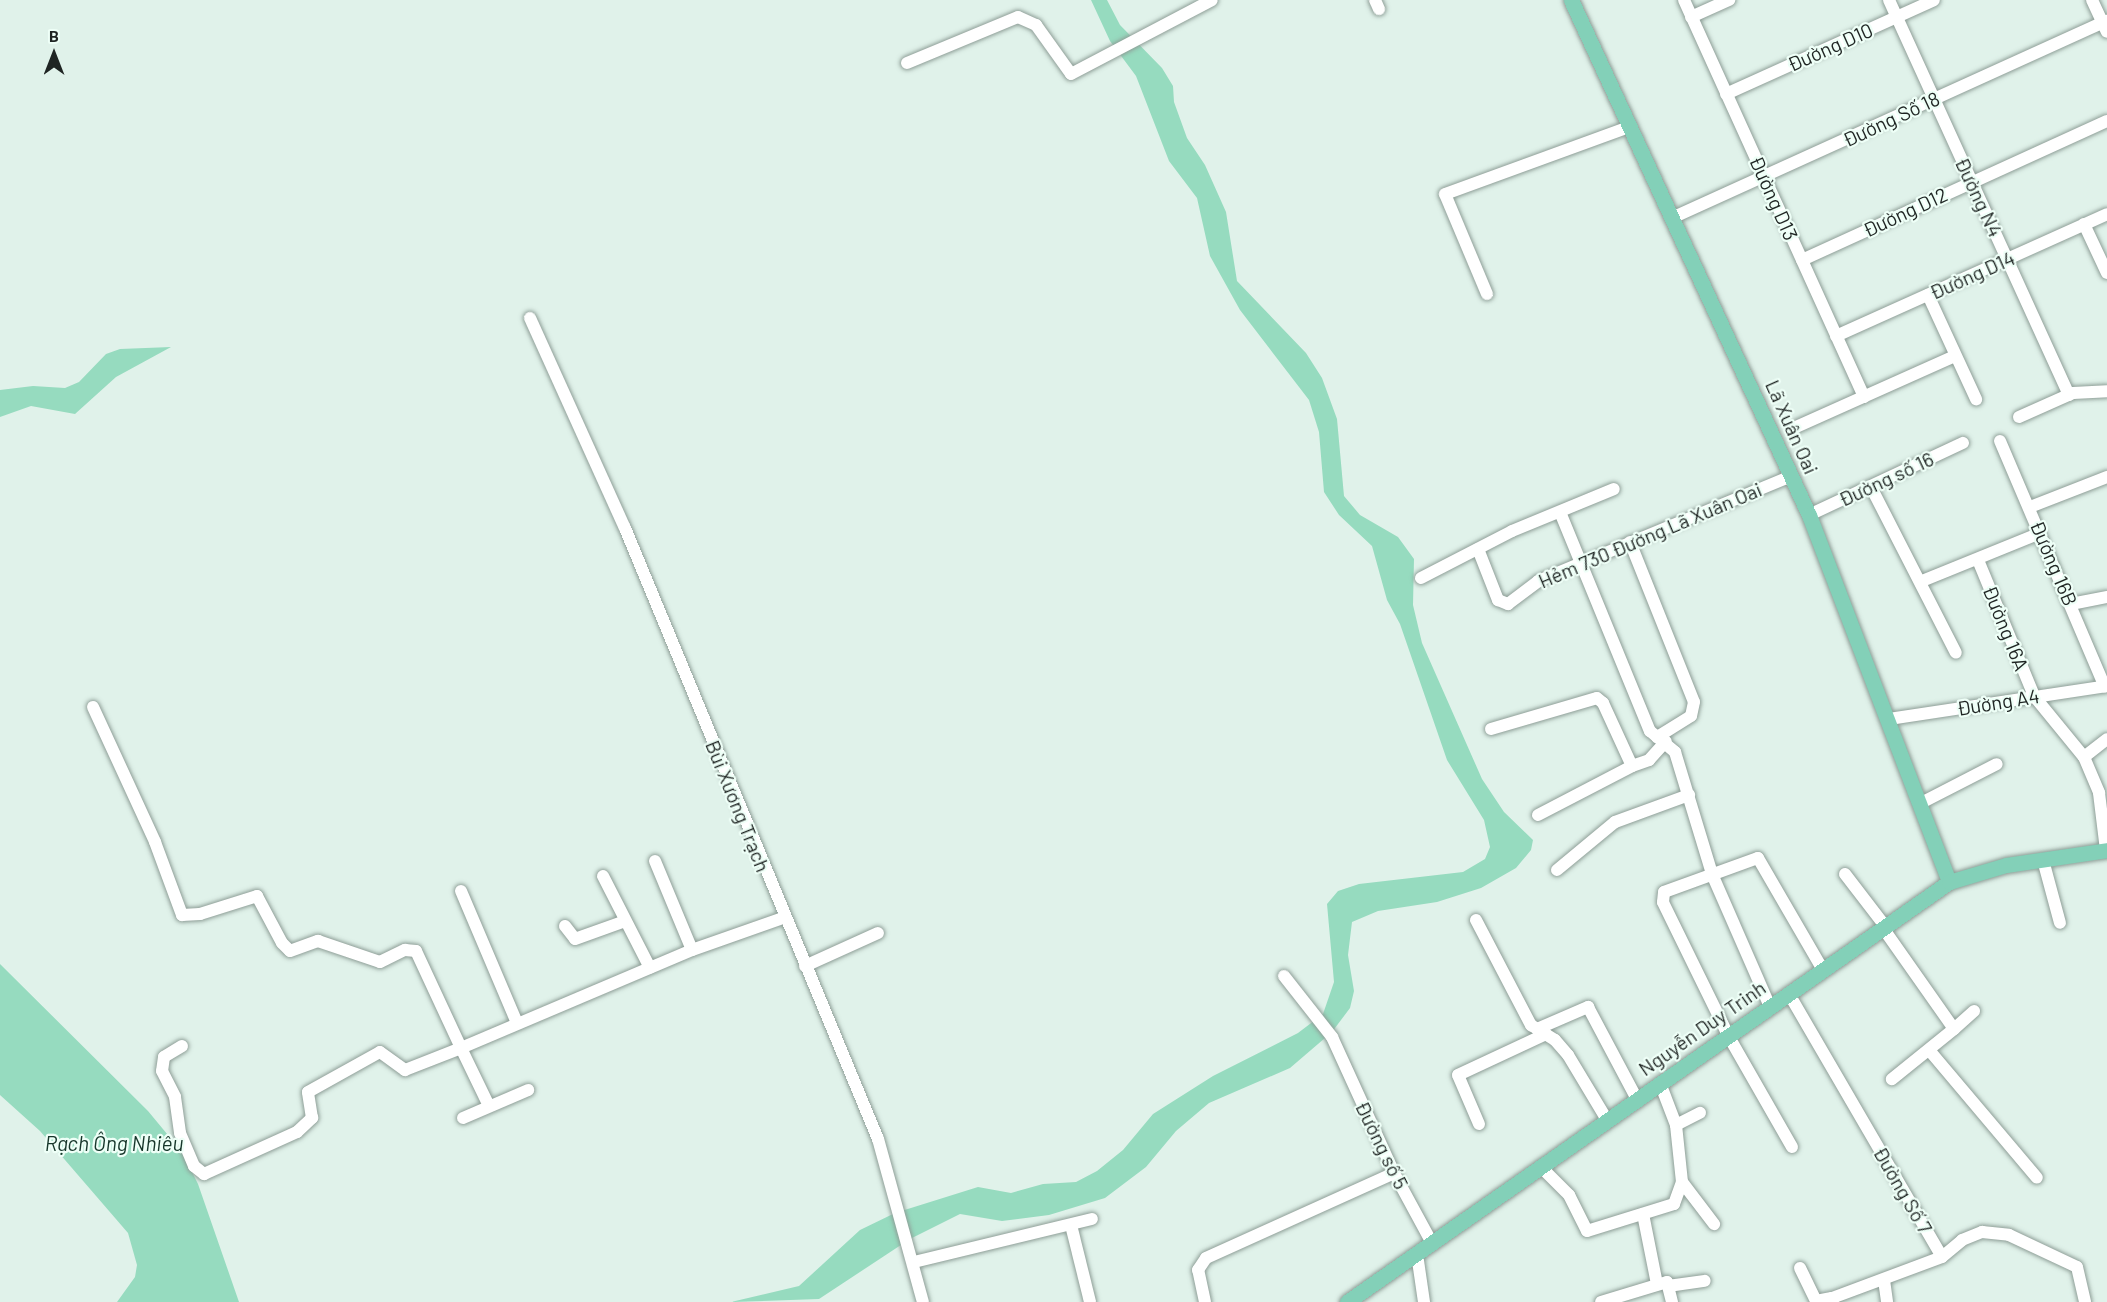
<!DOCTYPE html>
<meta charset="utf-8">
<style>
body{margin:0}
#map{position:relative;width:2107px;height:1302px;overflow:hidden;background:#e0f2ea;font-family:Barlow,sans-serif}
div>[style]{position:absolute}
.water>*{inset:0;background:#96dbbf}
.roads{filter:drop-shadow(0 0 2px #8e9e97) drop-shadow(0 0 2px #8e9e97)}
.minor>*{height:12px;margin:-6px;padding:0 6px;transform-origin:6px;border-radius:6px;background:#fff}
.major>*{height:15px;margin:-7.5px;padding:0 7.5px;transform-origin:7.5px;border-radius:7.5px;background:#83d0b8}
span{translate:-50% -50%;white-space:nowrap;text-align:center;line-height:1.15;-webkit-text-stroke:4.5px #eefff7;paint-order:stroke}
.street-label{font-size:20px;color:#1f2523}
.water-label{font-size:21px;color:#17372b;font-style:italic}
.north{position:absolute;left:24px;top:24px;width:60px;height:60px;-webkit-text-stroke:4px #eefff7;paint-order:stroke;rotate:0deg;font-size:16px;font-weight:700;line-height:24px;text-align:center;color:#1f2523}
.north::after{content:'';display:block;margin:auto;width:21px;height:27px;background:#1f2523;clip-path:polygon(50% 0,100% 100%,50% 72%,0 100%)}
</style>
<div id="map">
<div class="water">
<i style="clip-path:polygon(1091px 0,1107px 0,1120px 25px,1162px 68px,1173px 86px,1174px 102px,1187px 138px,1205px 165px,1226px 212px,1237px 281px,1306px 353px,1322px 378px,1337px 419px,1344px 496px,1360px 515px,1398px 537px,1414px 559px,1413px 605px,1422px 643px,1482px 779px,1504px 812px,1533px 840px,1531px 850px,1516px 868px,1481px 888px,1437px 902px,1378px 911px,1352px 922px,1348px 955px,1354px 991px,1350px 1008px,1332px 1032px,1290px 1068px,1209px 1103px,1176px 1131px,1146px 1167px,1105px 1198px,1049px 1215px,1002px 1221px,960px 1214px,910px 1239px,819px 1299px,731px 1302px,799px 1286px,860px 1230px,895px 1213px,978px 1187px,1011px 1193px,1043px 1184px,1076px 1182px,1097px 1171px,1123px 1150px,1153px 1114px,1213px 1076px,1298px 1033px,1323px 1014px,1334px 982px,1327px 904px,1338px 891px,1359px 884px,1463px 872px,1485px 859px,1490px 847px,1484px 820px,1447px 760px,1400px 624px,1387px 600px,1372px 546px,1339px 515px,1324px 492px,1319px 432px,1309px 400px,1240px 310px,1210px 256px,1197px 198px,1169px 161px,1136px 76px,1110px 41px)"></i>
<i style="clip-path:polygon(171px 347px,116px 377px,75px 414px,31px 406px,0 417px,0 390px,33px 386px,65px 388px,79px 382px,106px 354px,120px 349px)"></i>
<i style="clip-path:polygon(0 964px,148px 1111px,182px 1152px,198px 1184px,239px 1302px,117px 1302px,135px 1277px,137px 1265px,128px 1233px,40px 1131px,0 1095px)"></i>
</div>
<div class="roads">
<div class="minor">
<i style="left:1375px;top:0;width:10px;rotate:66deg"></i>
<i style="left:1684px;top:0;width:436px;rotate:65.6deg"></i>
<i style="left:1889px;top:0;width:434px;rotate:65.5deg"></i>
<i style="left:2092px;top:0;width:35px;rotate:65deg"></i>
<i style="left:1691px;top:17px;width:42px;rotate:-24.1deg"></i>
<i style="left:907px;top:63px;width:120px;rotate:-22.5deg"></i>
<i style="left:1018px;top:17px;width:20px;rotate:24deg"></i>
<i style="left:1036px;top:25px;width:60px;rotate:54.5deg"></i>
<i style="left:1071px;top:74px;width:159px;rotate:-27.7deg"></i>
<i style="left:1726px;top:94px;width:228px;rotate:-24.3deg"></i>
<i style="left:1674px;top:217px;width:475px;rotate:-24.4deg"></i>
<i style="left:2084px;top:224px;width:54px;rotate:64.9deg"></i>
<i style="left:1802px;top:260px;width:335px;rotate:-24.5deg"></i>
<i style="left:1487px;top:294px;width:108px;rotate:-112.8deg"></i>
<i style="left:1445px;top:194px;width:196px;rotate:-20deg"></i>
<i style="left:1928px;top:295px;width:115px;rotate:65.2deg"></i>
<i style="left:530px;top:318px;width:230px;rotate:65.7deg"></i>
<i style="left:625px;top:528px;width:661px;rotate:67.51deg"></i>
<i style="left:878px;top:1139px;width:169px;rotate:74.6deg"></i>
<i style="left:1836px;top:336px;width:297px;rotate:-24.2deg"></i>
<i style="left:2019px;top:417px;width:59px;rotate:-24deg"></i>
<i style="left:2073px;top:393px;width:34px;rotate:-3deg"></i>
<i style="left:1796px;top:427px;width:174px;rotate:-24.1deg"></i>
<i style="left:2000px;top:441px;width:267px;rotate:66.9deg"></i>
<i style="left:1871px;top:487px;width:186px;rotate:62.9deg"></i>
<i style="left:2030px;top:507px;width:83px;rotate:-21.3deg"></i>
<i style="left:1560px;top:512px;width:237px;rotate:67.7deg"></i>
<i style="left:1650px;top:731px;width:33px;rotate:40deg"></i>
<i style="left:1675px;top:752px;width:127px;rotate:73.1deg"></i>
<i style="left:1712px;top:874px;width:145px;rotate:66.4deg"></i>
<i style="left:1809px;top:515px;width:170px;rotate:-25.1deg"></i>
<i style="left:1630px;top:542px;width:172px;rotate:68.2deg"></i>
<i style="left:1694px;top:702px;width:14px;rotate:102deg"></i>
<i style="left:1691px;top:716px;width:40px;rotate:148deg"></i>
<i style="left:1478px;top:549px;width:55px;rotate:68.6deg"></i>
<i style="left:1498px;top:600px;width:11px;rotate:22deg"></i>
<i style="left:1508px;top:604px;width:38px;rotate:-37deg"></i>
<i style="left:1538px;top:581px;width:275px;rotate:-22.5deg"></i>
<i style="left:1978px;top:560px;width:147px;rotate:67.6deg"></i>
<i style="left:2034px;top:696px;width:79px;rotate:50.7deg"></i>
<i style="left:2084px;top:757px;width:39px;rotate:67deg"></i>
<i style="left:2099px;top:793px;width:57px;rotate:83deg"></i>
<i style="left:1421px;top:578px;width:102px;rotate:-27.3deg"></i>
<i style="left:1512px;top:531px;width:110px;rotate:-22.4deg"></i>
<i style="left:1922px;top:581px;width:127px;rotate:-22.1deg"></i>
<i style="left:2071px;top:604px;width:37px;rotate:-11deg"></i>
<i style="left:93px;top:707px;width:149px;rotate:65.3deg"></i>
<i style="left:155px;top:842px;width:78px;rotate:69.7deg"></i>
<i style="left:182px;top:915px;width:18px;rotate:-3deg"></i>
<i style="left:200px;top:914px;width:60px;rotate:-17.5deg"></i>
<i style="left:257px;top:896px;width:53px;rotate:62deg"></i>
<i style="left:282px;top:943px;width:11px;rotate:45deg"></i>
<i style="left:290px;top:951px;width:30px;rotate:-20deg"></i>
<i style="left:318px;top:941px;width:65px;rotate:18.7deg"></i>
<i style="left:380px;top:962px;width:28px;rotate:-26deg"></i>
<i style="left:405px;top:950px;width:11px;rotate:5deg"></i>
<i style="left:416px;top:951px;width:107px;rotate:65.1deg"></i>
<i style="left:461px;top:1048px;width:251px;rotate:-23deg"></i>
<i style="left:692px;top:950px;width:96px;rotate:-19.4deg"></i>
<i style="left:1889px;top:719px;width:220px;rotate:-8.6deg"></i>
<i style="left:1491px;top:729px;width:110px;rotate:-16.3deg"></i>
<i style="left:1597px;top:698px;width:8px;rotate:40deg"></i>
<i style="left:1603px;top:703px;width:69px;rotate:65.3deg"></i>
<i style="left:1632px;top:766px;width:18px;rotate:-19deg"></i>
<i style="left:1649px;top:760px;width:25px;rotate:-48deg"></i>
<i style="left:2084px;top:757px;width:29px;rotate:-38deg"></i>
<i style="left:1921px;top:803px;width:85px;rotate:-27.2deg"></i>
<i style="left:1538px;top:815px;width:106px;rotate:-27.5deg"></i>
<i style="left:2043px;top:860px;width:65px;rotate:74.9deg"></i>
<i style="left:655px;top:861px;width:96px;rotate:67.4deg"></i>
<i style="left:1557px;top:870px;width:75px;rotate:-39.6deg"></i>
<i style="left:1615px;top:822px;width:79px;rotate:-20deg"></i>
<i style="left:1845px;top:874px;width:66px;rotate:52.4deg"></i>
<i style="left:603px;top:876px;width:103px;rotate:62.9deg"></i>
<i style="left:461px;top:891px;width:143px;rotate:67deg"></i>
<i style="left:1476px;top:920px;width:119px;rotate:62.4deg"></i>
<i style="left:1531px;top:1025px;width:28px;rotate:32deg"></i>
<i style="left:1555px;top:1040px;width:20px;rotate:49deg"></i>
<i style="left:1568px;top:1055px;width:76px;rotate:59deg"></i>
<i style="left:565px;top:926px;width:16px;rotate:52deg"></i>
<i style="left:575px;top:939px;width:53px;rotate:-19.8deg"></i>
<i style="left:1883px;top:928px;width:123px;rotate:54.9deg"></i>
<i style="left:1954px;top:1029px;width:80px;rotate:141.1deg"></i>
<i style="left:805px;top:966px;width:80px;rotate:-24.3deg"></i>
<i style="left:1284px;top:976px;width:78px;rotate:51.8deg"></i>
<i style="left:1332px;top:1037px;width:149px;rotate:65.5deg"></i>
<i style="left:1394px;top:1173px;width:80px;rotate:61.5deg"></i>
<i style="left:1789px;top:994px;width:304px;rotate:59.8deg"></i>
<i style="left:1942px;top:1257px;width:26px;rotate:-40deg"></i>
<i style="left:1962px;top:1240px;width:22px;rotate:-22deg"></i>
<i style="left:1982px;top:1232px;width:27px;rotate:6deg"></i>
<i style="left:2009px;top:1235px;width:75px;rotate:25.2deg"></i>
<i style="left:2077px;top:1267px;width:36px;rotate:77deg"></i>
<i style="left:1537px;top:1029px;width:56px;rotate:-23.3deg"></i>
<i style="left:1588px;top:1007px;width:104px;rotate:62deg"></i>
<i style="left:1954px;top:1029px;width:27px;rotate:-42deg"></i>
<i style="left:182px;top:1046px;width:21px;rotate:149deg"></i>
<i style="left:164px;top:1057px;width:14px;rotate:98deg"></i>
<i style="left:162px;top:1071px;width:29px;rotate:63deg"></i>
<i style="left:175px;top:1097px;width:36px;rotate:82deg"></i>
<i style="left:180px;top:1133px;width:36px;rotate:67deg"></i>
<i style="left:194px;top:1166px;width:13px;rotate:39deg"></i>
<i style="left:204px;top:1174px;width:102px;rotate:-24.3deg"></i>
<i style="left:297px;top:1132px;width:21px;rotate:-43deg"></i>
<i style="left:312px;top:1118px;width:26px;rotate:-99deg"></i>
<i style="left:308px;top:1092px;width:82px;rotate:-29.1deg"></i>
<i style="left:380px;top:1052px;width:31px;rotate:36deg"></i>
<i style="left:405px;top:1070px;width:60px;rotate:-21.4deg"></i>
<i style="left:461px;top:1048px;width:64px;rotate:64.2deg"></i>
<i style="left:1929px;top:1050px;width:167px;rotate:49.8deg"></i>
<i style="left:1660px;top:1083px;width:45px;rotate:69.1deg"></i>
<i style="left:1676px;top:1125px;width:57px;rotate:84deg"></i>
<i style="left:1682px;top:1182px;width:53px;rotate:52.7deg"></i>
<i style="left:463px;top:1118px;width:71px;rotate:-23.3deg"></i>
<i style="left:1479px;top:1124px;width:53px;rotate:-113.2deg"></i>
<i style="left:1458px;top:1075px;width:97px;rotate:-25deg"></i>
<i style="left:1676px;top:1125px;width:27px;rotate:-27deg"></i>
<i style="left:1792px;top:1147px;width:127px;rotate:-119.8deg"></i>
<i style="left:1729px;top:1037px;width:150px;rotate:-116.1deg"></i>
<i style="left:1663px;top:902px;width:10px;rotate:-84deg"></i>
<i style="left:1664px;top:892px;width:100px;rotate:-19.9deg"></i>
<i style="left:1758px;top:858px;width:129px;rotate:59.9deg"></i>
<i style="left:1541px;top:1167px;width:40px;rotate:45deg"></i>
<i style="left:1569px;top:1195px;width:40px;rotate:63.4deg"></i>
<i style="left:1587px;top:1231px;width:91px;rotate:-17.2deg"></i>
<i style="left:1674px;top:1204px;width:23px;rotate:-70deg"></i>
<i style="left:1643px;top:1214px;width:71px;rotate:78.7deg"></i>
<i style="left:1071px;top:1225px;width:79px;rotate:76.1deg"></i>
<i style="left:1417px;top:1254px;width:49px;rotate:81.7deg"></i>
<i style="left:914px;top:1262px;width:183px;rotate:-13.6deg"></i>
<i style="left:1800px;top:1268px;width:37px;rotate:64deg"></i>
<i style="left:1816px;top:1301px;width:16px;rotate:-11deg"></i>
<i style="left:1832px;top:1298px;width:4px;rotate:76deg"></i>
<i style="left:1884px;top:1280px;width:22px;rotate:82deg"></i>
<i style="left:1668px;top:1286px;width:37px;rotate:-8deg"></i>
<i style="left:1832px;top:1298px;width:117px;rotate:-20.4deg"></i>
<i style="left:1205px;top:1302px;width:33px;rotate:-102deg"></i>
<i style="left:1198px;top:1270px;width:14px;rotate:-56deg"></i>
<i style="left:1206px;top:1258px;width:206px;rotate:-24.3deg"></i>
<i style="left:1601px;top:1302px;width:69px;rotate:-16.9deg"></i>
<i style="left:1667px;top:1282px;width:21px;rotate:76deg"></i>
</div>
<div class="major">
<i style="left:1571px;top:0;width:567px;rotate:65.2deg"></i>
<i style="left:1809px;top:515px;width:393px;rotate:69.1deg"></i>
<i style="left:1347px;top:1302px;width:734px;rotate:-34.9deg"></i>
<i style="left:1949px;top:882px;width:59px;rotate:-16.6deg"></i>
<i style="left:2006px;top:865px;width:102px;rotate:-8.4deg"></i>
</div>
</div>
<div class="street-label">
<span style="left:1830px;top:47px;rotate:-24deg">Đường D10</span>
<span style="left:1891px;top:119px;rotate:-25deg">Đường Số 18</span>
<span style="left:1979px;top:197px;rotate:65deg">Đường N4</span>
<span style="left:1774px;top:198px;rotate:66deg">Đường D13</span>
<span style="left:1905px;top:212px;rotate:-25deg">Đường D12</span>
<span style="left:1972px;top:275px;rotate:-24deg">Đường D14</span>
<span style="left:1792px;top:427px;rotate:66deg">Lã Xuân Oai</span>
<span style="left:1886px;top:479px;rotate:-25deg">Đường số 16</span>
<span style="left:1650px;top:535px;rotate:-23deg">Hẻm 730 Đường Lã Xuân Oai</span>
<span style="left:2054px;top:563px;rotate:67deg">Đường 16B</span>
<span style="left:2006px;top:628px;rotate:68deg">Đường 16A</span>
<span style="left:1998px;top:702px;rotate:-9deg">Đường A4</span>
<span style="left:738px;top:806px;rotate:68deg">Bùi Xương Trạch</span>
<span style="left:1702px;top:1028px;rotate:-35deg">Nguyễn Duy Trinh</span>
<span style="left:1382px;top:1145px;rotate:64deg">Đường số 5</span>
<span style="left:1903px;top:1190px;rotate:60deg">Đường Số 7</span>
</div>
<div class="water-label">
<span style="left:114px;top:1143px">Rạch Ông Nhiêu</span>
</div>
<div class="north">B</div>
</div>
